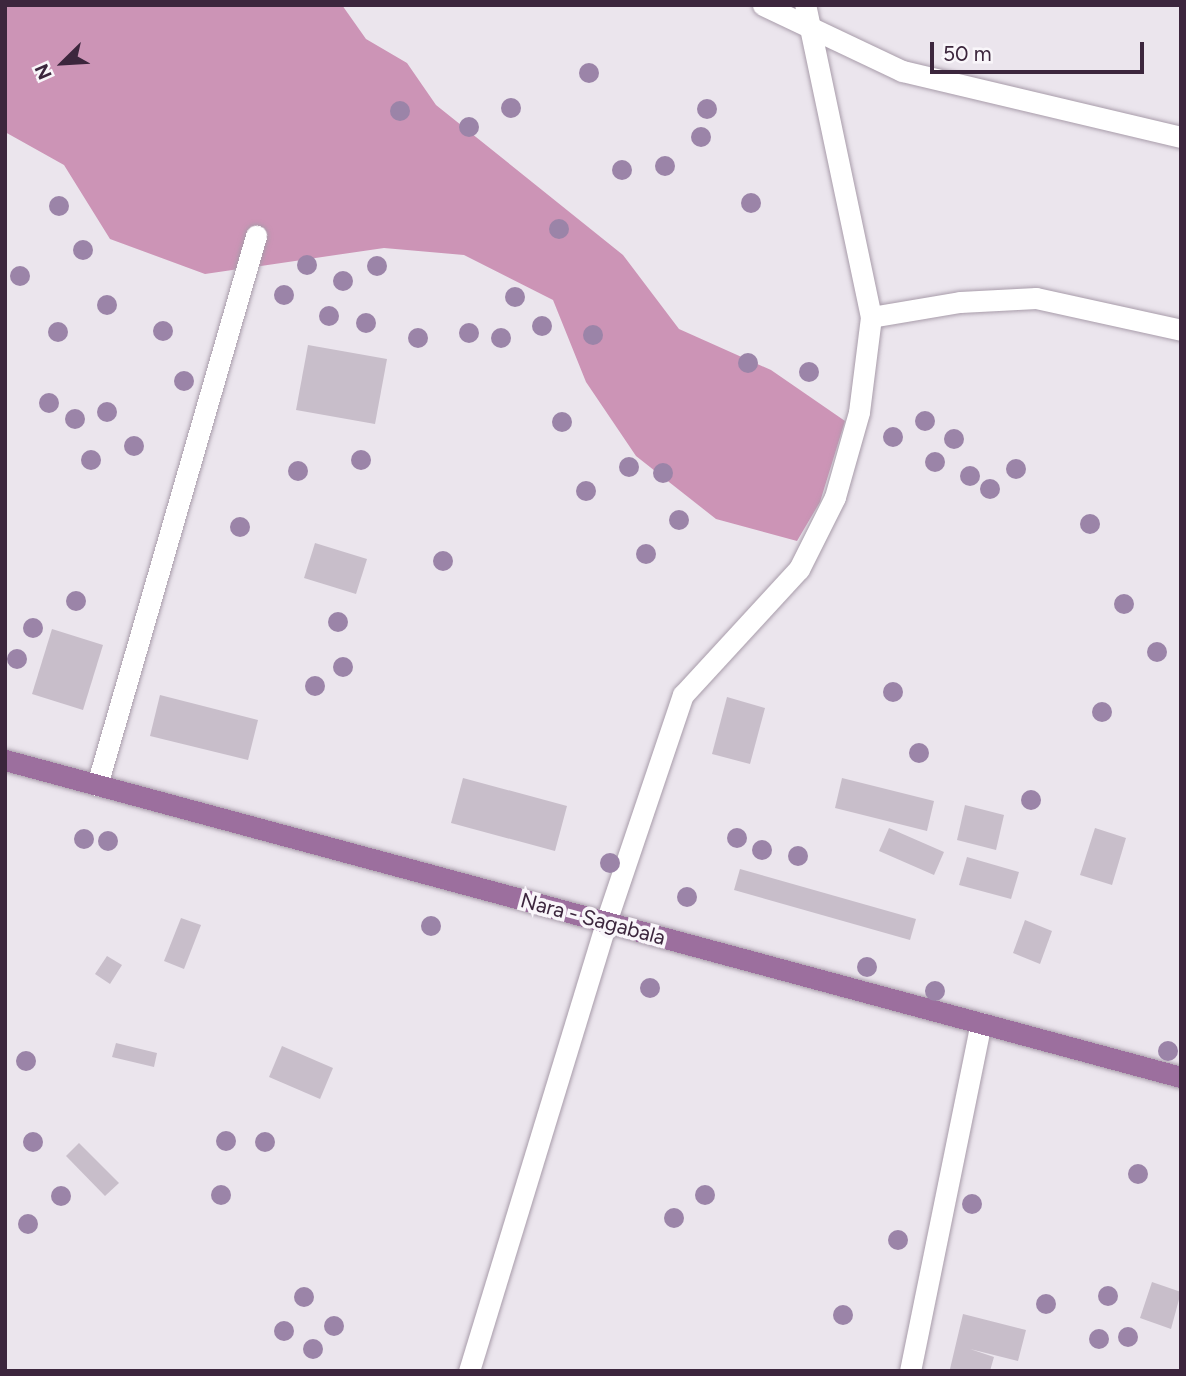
<!DOCTYPE html>
<style>
body{margin:0}
#map{position:relative;width:1186px;height:1376px;overflow:hidden;background:#ebe5ed;font-family:Figtree,sans-serif}
div>[style]{position:absolute}
.water>*{inset:0;background:#cc94b6}
.building>*{inset:0;background:#c8beca}
.roads{filter:drop-shadow(0 0 2px #a89caa) drop-shadow(0 0 2px #a89caa)}
.street>*{height:21px;margin:-10.5px;padding:0 10.5px;transform-origin:10.5px;border-radius:10.5px;background:#fff}
.primary>*{height:21px;margin:-10.5px;padding:0 10.5px;transform-origin:10.5px;border-radius:10.5px;background:#9c6f9e}
.trees>*{width:20px;height:20px;margin:-10px;border-radius:50%;background:#9b84a8}
span{translate:-50% -50%;white-space:nowrap;text-align:center;line-height:1.15;-webkit-text-stroke:7px #f9f6fa;paint-order:stroke}
.street-label{font-size:21px;color:#3c263d}
.frame{position:absolute;inset:0;border:7px solid #3c263d;pointer-events:none}
.north{position:absolute;left:28px;top:28px;width:70px;height:70px;-webkit-text-stroke:5px #f9f6fa;paint-order:stroke;rotate:246deg;font-size:19px;font-weight:700;line-height:28px;text-align:center;color:#3c263d}
.north::after{content:'';display:block;margin:auto;width:24px;height:32px;background:#3c263d;clip-path:polygon(50% 0,100% 100%,50% 72%,0 100%)}
.scale{position:absolute;left:930px;top:42px;width:214px;height:32px;box-sizing:border-box;border:4px solid #3c263d;border-top:0;padding-left:9px;font-size:21px;line-height:24px;white-space:nowrap;color:#3c263d;-webkit-text-stroke:5px #f9f6fa;paint-order:stroke}
</style>
<div id="map">
<div class="water">
<i style="clip-path:polygon(5px 5px,342px 5px,366px 39px,407px 63px,436px 105px,623px 255px,679px 329px,771px 370px,845px 421px,820px 502px,797px 541px,716px 519px,636px 456px,586px 382px,553px 300px,464px 255px,384px 248px,205px 274px,110px 239px,64px 165px,5px 132px)"></i>
</div>
<div class="building">
<i style="clip-path:polygon(308px 345px,387px 359px,375px 424px,296px 410px)"></i>
<i style="clip-path:polygon(315px 543px,367px 559px,356px 594px,304px 578px)"></i>
<i style="clip-path:polygon(52px 629px,103px 645px,83px 710px,32px 694px)"></i>
<i style="clip-path:polygon(160px 695px,258px 720px,248px 760px,150px 736px)"></i>
<i style="clip-path:polygon(727px 697px,765px 708px,750px 764px,712px 754px)"></i>
<i style="clip-path:polygon(463px 778px,567px 806px,555px 851px,451px 823px)"></i>
<i style="clip-path:polygon(842px 778px,934px 801px,927px 831px,835px 808px)"></i>
<i style="clip-path:polygon(965px 805px,1004px 815px,996px 850px,957px 840px)"></i>
<i style="clip-path:polygon(889px 828px,944px 852px,934px 875px,879px 851px)"></i>
<i style="clip-path:polygon(1095px 828px,1126px 838px,1112px 885px,1080px 875px)"></i>
<i style="clip-path:polygon(967px 857px,1019px 872px,1011px 899px,959px 885px)"></i>
<i style="clip-path:polygon(740px 869px,916px 919px,910px 940px,734px 890px)"></i>
<i style="clip-path:polygon(181px 918px,201px 925px,184px 969px,164px 961px)"></i>
<i style="clip-path:polygon(1025px 920px,1052px 931px,1040px 964px,1013px 953px)"></i>
<i style="clip-path:polygon(107px 956px,122px 965px,110px 984px,95px 974px)"></i>
<i style="clip-path:polygon(116px 1043px,157px 1053px,154px 1067px,112px 1057px)"></i>
<i style="clip-path:polygon(282px 1046px,333px 1068px,320px 1099px,269px 1077px)"></i>
<i style="clip-path:polygon(79px 1143px,119px 1183px,105px 1196px,66px 1156px)"></i>
<i style="clip-path:polygon(1152px 1282px,1181px 1292px,1171px 1329px,1140px 1318px)"></i>
<i style="clip-path:polygon(963px 1314px,1026px 1330px,1018px 1361px,970px 1349px,994px 1357px,990px 1371px,950px 1369px)"></i>
</div>
<div class="roads">
<div class="street">
<i style="left:763px;top:5px;width:154px;rotate:25.4deg"></i>
<i style="left:902px;top:71px;width:287px;rotate:13.3deg"></i>
<i style="left:871px;top:317px;width:90px;rotate:-9.6deg"></i>
<i style="left:960px;top:302px;width:76px;rotate:-3deg"></i>
<i style="left:1036px;top:298px;width:148px;rotate:12.4deg"></i>
<i style="left:97px;top:785px;width:572px;rotate:-73.85deg"></i>
<i style="left:469px;top:1371px;width:469px;rotate:-73deg"></i>
<i style="left:606px;top:922px;width:240px;rotate:-71.3deg"></i>
<i style="left:683px;top:695px;width:171px;rotate:-47.4deg"></i>
<i style="left:799px;top:569px;width:80px;rotate:-63.4deg"></i>
<i style="left:835px;top:497px;width:88px;rotate:-74.2deg"></i>
<i style="left:859px;top:412px;width:96px;rotate:-82.8deg"></i>
<i style="left:871px;top:317px;width:319px;rotate:-101.9deg"></i>
<i style="left:910px;top:1371px;width:355px;rotate:-78.5deg"></i>
</div>
<div class="primary">
<i style="left:5px;top:760px;width:1218px;rotate:15.09deg"></i>
</div>
</div>
<div class="trees">
<i style="left:589px;top:73px"></i>
<i style="left:511px;top:108px"></i>
<i style="left:707px;top:109px"></i>
<i style="left:400px;top:111px"></i>
<i style="left:469px;top:127px"></i>
<i style="left:701px;top:137px"></i>
<i style="left:665px;top:166px"></i>
<i style="left:622px;top:170px"></i>
<i style="left:751px;top:203px"></i>
<i style="left:59px;top:206px"></i>
<i style="left:559px;top:229px"></i>
<i style="left:83px;top:250px"></i>
<i style="left:307px;top:265px"></i>
<i style="left:377px;top:266px"></i>
<i style="left:20px;top:276px"></i>
<i style="left:343px;top:281px"></i>
<i style="left:284px;top:295px"></i>
<i style="left:515px;top:297px"></i>
<i style="left:107px;top:305px"></i>
<i style="left:329px;top:316px"></i>
<i style="left:366px;top:323px"></i>
<i style="left:542px;top:326px"></i>
<i style="left:163px;top:331px"></i>
<i style="left:58px;top:332px"></i>
<i style="left:469px;top:333px"></i>
<i style="left:593px;top:335px"></i>
<i style="left:418px;top:338px"></i>
<i style="left:501px;top:338px"></i>
<i style="left:748px;top:363px"></i>
<i style="left:809px;top:372px"></i>
<i style="left:184px;top:381px"></i>
<i style="left:49px;top:403px"></i>
<i style="left:107px;top:412px"></i>
<i style="left:75px;top:419px"></i>
<i style="left:925px;top:421px"></i>
<i style="left:562px;top:422px"></i>
<i style="left:893px;top:437px"></i>
<i style="left:954px;top:439px"></i>
<i style="left:134px;top:446px"></i>
<i style="left:91px;top:460px"></i>
<i style="left:361px;top:460px"></i>
<i style="left:935px;top:462px"></i>
<i style="left:629px;top:467px"></i>
<i style="left:1016px;top:469px"></i>
<i style="left:298px;top:471px"></i>
<i style="left:663px;top:473px"></i>
<i style="left:970px;top:476px"></i>
<i style="left:990px;top:489px"></i>
<i style="left:586px;top:491px"></i>
<i style="left:679px;top:520px"></i>
<i style="left:1090px;top:524px"></i>
<i style="left:240px;top:527px"></i>
<i style="left:646px;top:554px"></i>
<i style="left:443px;top:561px"></i>
<i style="left:76px;top:601px"></i>
<i style="left:1124px;top:604px"></i>
<i style="left:338px;top:622px"></i>
<i style="left:33px;top:628px"></i>
<i style="left:1157px;top:652px"></i>
<i style="left:17px;top:659px"></i>
<i style="left:343px;top:667px"></i>
<i style="left:315px;top:686px"></i>
<i style="left:893px;top:692px"></i>
<i style="left:1102px;top:712px"></i>
<i style="left:919px;top:753px"></i>
<i style="left:1031px;top:800px"></i>
<i style="left:737px;top:838px"></i>
<i style="left:84px;top:839px"></i>
<i style="left:108px;top:841px"></i>
<i style="left:762px;top:850px"></i>
<i style="left:798px;top:856px"></i>
<i style="left:610px;top:863px"></i>
<i style="left:687px;top:897px"></i>
<i style="left:431px;top:926px"></i>
<i style="left:867px;top:967px"></i>
<i style="left:650px;top:988px"></i>
<i style="left:935px;top:991px"></i>
<i style="left:1168px;top:1051px"></i>
<i style="left:26px;top:1061px"></i>
<i style="left:226px;top:1141px"></i>
<i style="left:33px;top:1142px"></i>
<i style="left:265px;top:1142px"></i>
<i style="left:1138px;top:1174px"></i>
<i style="left:221px;top:1195px"></i>
<i style="left:705px;top:1195px"></i>
<i style="left:61px;top:1196px"></i>
<i style="left:972px;top:1204px"></i>
<i style="left:674px;top:1218px"></i>
<i style="left:28px;top:1224px"></i>
<i style="left:898px;top:1240px"></i>
<i style="left:1108px;top:1296px"></i>
<i style="left:304px;top:1297px"></i>
<i style="left:1046px;top:1304px"></i>
<i style="left:843px;top:1315px"></i>
<i style="left:334px;top:1326px"></i>
<i style="left:284px;top:1331px"></i>
<i style="left:1128px;top:1337px"></i>
<i style="left:1099px;top:1339px"></i>
<i style="left:313px;top:1349px"></i>
</div>
<div class="street-label">
<span style="left:593px;top:919px;rotate:15deg">Nara - Sagabala</span>
</div>
<div class="frame"></div>
<div class="north">N</div>
<div class="scale">50 m</div>
</div>
